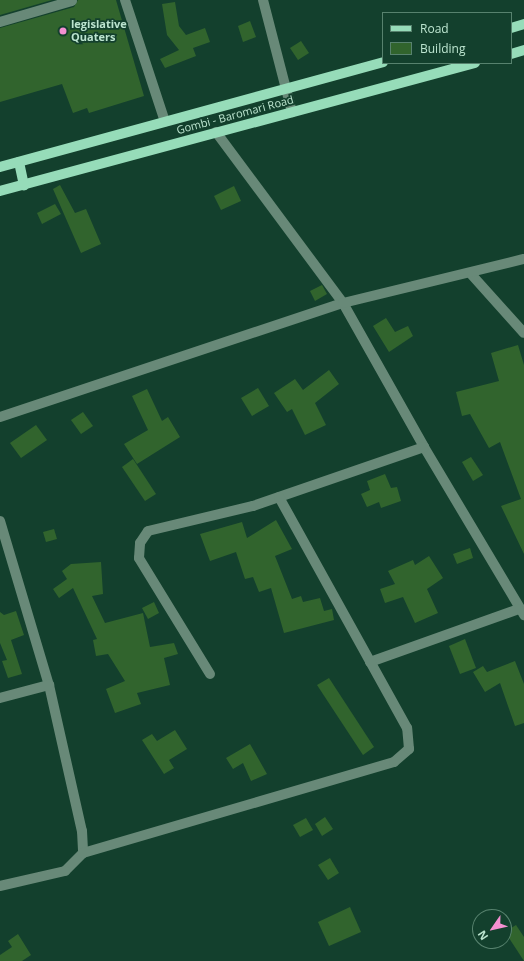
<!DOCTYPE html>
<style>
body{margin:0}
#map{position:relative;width:524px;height:961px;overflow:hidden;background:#13402d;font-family:"Open Sans",sans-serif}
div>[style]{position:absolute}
.building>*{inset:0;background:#31642d}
.minor>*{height:10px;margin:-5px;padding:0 5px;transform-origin:5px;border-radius:5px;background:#688978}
.major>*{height:10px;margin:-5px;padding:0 5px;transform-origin:5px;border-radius:5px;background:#96dcb9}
.dots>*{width:11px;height:11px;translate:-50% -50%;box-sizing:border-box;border:2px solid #13402d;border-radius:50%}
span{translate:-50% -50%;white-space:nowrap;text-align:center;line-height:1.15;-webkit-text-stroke:3.5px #13402d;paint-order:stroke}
.poi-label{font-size:11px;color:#bce4cf;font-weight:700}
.left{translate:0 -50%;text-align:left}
.street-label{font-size:11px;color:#bce4cf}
.legend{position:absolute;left:382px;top:12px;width:130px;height:52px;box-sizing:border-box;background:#13402d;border:1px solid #57826e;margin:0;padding:5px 7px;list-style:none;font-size:12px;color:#bce4cf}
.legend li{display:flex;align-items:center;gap:8px;height:20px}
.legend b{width:20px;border:1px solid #57826e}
.north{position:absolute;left:472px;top:909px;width:40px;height:40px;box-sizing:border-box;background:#13402d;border:1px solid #57826e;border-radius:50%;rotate:236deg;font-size:11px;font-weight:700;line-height:16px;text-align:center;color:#bce4cf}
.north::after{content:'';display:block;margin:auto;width:14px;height:18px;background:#f590d1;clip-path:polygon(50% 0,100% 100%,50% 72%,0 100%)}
</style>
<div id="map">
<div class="building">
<i style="clip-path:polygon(0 0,52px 0,0 15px)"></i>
<i style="clip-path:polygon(78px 0,116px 0,144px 96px,89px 113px,87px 108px,73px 113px,62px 84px,0 102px,0 28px,74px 7px)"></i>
<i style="clip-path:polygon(175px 2px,179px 26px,186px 35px,205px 28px,210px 42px,193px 48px,196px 56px,165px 68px,160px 59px,179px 50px,167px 35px,162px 4px)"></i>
<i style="clip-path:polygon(250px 21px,256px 37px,243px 42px,238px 26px)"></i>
<i style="clip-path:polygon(301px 41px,309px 53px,298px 60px,290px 48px)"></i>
<i style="clip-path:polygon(60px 185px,75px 213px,86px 209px,101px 244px,81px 253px,53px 189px)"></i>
<i style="clip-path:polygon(234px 186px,241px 201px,221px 210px,214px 196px)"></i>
<i style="clip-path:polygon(55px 204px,61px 214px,42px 224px,37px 213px)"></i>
<i style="clip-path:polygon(322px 285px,327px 294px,315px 301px,310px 291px)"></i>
<i style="clip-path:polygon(386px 318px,395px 332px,408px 326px,413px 336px,389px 352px,373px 326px)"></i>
<i style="clip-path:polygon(518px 345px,524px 365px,524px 554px,501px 506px,521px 499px,500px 442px,489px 448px,470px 414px,462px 416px,456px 392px,499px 381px,491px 353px)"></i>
<i style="clip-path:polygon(329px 370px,339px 384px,315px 403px,326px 425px,305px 435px,292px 409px,287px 412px,274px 393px,295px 379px,303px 390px)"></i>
<i style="clip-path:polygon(258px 388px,269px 406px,252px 416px,241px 398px)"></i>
<i style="clip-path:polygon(147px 389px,162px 421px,168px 417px,180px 437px,137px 464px,124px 444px,148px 430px,132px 396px)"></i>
<i style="clip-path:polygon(83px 412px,93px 426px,81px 434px,71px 420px)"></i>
<i style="clip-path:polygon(36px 425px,47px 440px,21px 458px,10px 443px)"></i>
<i style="clip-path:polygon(471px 457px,483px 475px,473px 481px,462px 462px)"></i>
<i style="clip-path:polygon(133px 459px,156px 494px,145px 501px,122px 467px)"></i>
<i style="clip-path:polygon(385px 474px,391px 488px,397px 487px,401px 501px,381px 508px,379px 502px,367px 507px,361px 494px,370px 490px,367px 481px)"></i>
<i style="clip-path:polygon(276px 520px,292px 549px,275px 556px,292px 599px,301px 596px,303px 602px,320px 598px,324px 611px,332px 609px,334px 620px,284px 633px,271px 588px,259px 592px,253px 577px,245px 579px,236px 552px,210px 561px,200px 534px,242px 522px,247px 538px)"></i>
<i style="clip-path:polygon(54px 529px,57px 539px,46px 542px,43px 532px)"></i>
<i style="clip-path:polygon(470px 548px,473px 558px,457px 564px,453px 554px)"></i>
<i style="clip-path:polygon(429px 556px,443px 578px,427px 589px,438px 613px,415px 623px,403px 597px,385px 603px,380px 589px,395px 584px,388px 571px,413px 560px,415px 565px)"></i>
<i style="clip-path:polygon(101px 562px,103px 594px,92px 596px,105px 623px,143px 613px,150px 647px,174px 643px,178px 654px,164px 658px,170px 685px,137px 693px,141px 704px,115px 713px,106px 689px,125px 681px,108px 654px,96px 656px,93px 640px,97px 639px,73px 588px,59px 598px,53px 589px,67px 579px,62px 571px,71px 564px)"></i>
<i style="clip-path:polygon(154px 602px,159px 613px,148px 619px,142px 608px)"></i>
<i style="clip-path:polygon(16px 611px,24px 635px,11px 640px,22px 674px,8px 678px,2px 661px,7px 660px,0 643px,0 612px,4px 615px)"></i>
<i style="clip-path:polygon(465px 639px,476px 668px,460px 674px,449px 646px)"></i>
<i style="clip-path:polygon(515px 661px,524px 684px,524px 723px,515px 726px,500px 683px,485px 692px,473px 672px,483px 666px,487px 672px)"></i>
<i style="clip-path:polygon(329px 678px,374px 747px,363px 755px,317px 685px)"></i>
<i style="clip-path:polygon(175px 730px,187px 749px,169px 760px,174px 768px,164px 774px,142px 740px,152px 734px,157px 741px)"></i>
<i style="clip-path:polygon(250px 744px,267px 774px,251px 781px,243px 763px,233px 769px,226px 758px)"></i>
<i style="clip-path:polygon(325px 817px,333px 829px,322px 836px,315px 824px)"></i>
<i style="clip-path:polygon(306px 818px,313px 830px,300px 837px,293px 825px)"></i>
<i style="clip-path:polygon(330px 858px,339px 873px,328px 880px,318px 865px)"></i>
<i style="clip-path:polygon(350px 907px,361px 932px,329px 946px,318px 922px)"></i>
<i style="clip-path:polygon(516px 925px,524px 937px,524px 961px,505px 932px)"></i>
<i style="clip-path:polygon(18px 934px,31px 955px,22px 961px,0 961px,0 955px,12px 947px,8px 941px)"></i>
</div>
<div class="minor">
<i style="left:125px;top:0;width:128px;rotate:71.8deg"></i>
<i style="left:263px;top:0;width:116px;rotate:75.5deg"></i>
<i style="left:0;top:22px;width:75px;rotate:-16.3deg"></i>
<i style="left:216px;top:132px;width:213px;rotate:53.4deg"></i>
<i style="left:343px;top:303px;width:165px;rotate:60.6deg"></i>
<i style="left:424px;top:447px;width:196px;rotate:59.2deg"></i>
<i style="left:471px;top:274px;width:79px;rotate:48.1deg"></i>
<i style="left:0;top:417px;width:361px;rotate:-18.4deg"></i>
<i style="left:343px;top:303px;width:186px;rotate:-13.7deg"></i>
<i style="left:0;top:521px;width:171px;rotate:73.4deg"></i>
<i style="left:49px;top:685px;width:150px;rotate:77.3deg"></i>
<i style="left:82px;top:831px;width:22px;rotate:87deg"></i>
<i style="left:83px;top:853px;width:25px;rotate:135deg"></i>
<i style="left:65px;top:871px;width:67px;rotate:167deg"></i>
<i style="left:370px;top:662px;width:158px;rotate:-19.6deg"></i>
<i style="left:210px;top:674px;width:136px;rotate:-121.5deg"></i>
<i style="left:139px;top:558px;width:15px;rotate:-86deg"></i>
<i style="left:140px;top:543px;width:14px;rotate:-56deg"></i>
<i style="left:148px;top:531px;width:108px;rotate:-13.4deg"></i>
<i style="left:253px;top:506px;width:181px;rotate:-19deg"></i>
<i style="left:0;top:698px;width:51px;rotate:-14.9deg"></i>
<i style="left:83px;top:853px;width:324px;rotate:-16.3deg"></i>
<i style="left:394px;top:762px;width:20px;rotate:-41deg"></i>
<i style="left:409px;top:749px;width:21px;rotate:-95deg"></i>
<i style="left:407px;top:728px;width:264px;rotate:-119deg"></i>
</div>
<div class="major">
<i style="left:511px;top:28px;width:14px;rotate:-17deg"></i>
<i style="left:511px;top:54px;width:14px;rotate:-17deg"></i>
<i style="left:19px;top:162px;width:24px;rotate:78deg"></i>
<i style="left:0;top:167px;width:397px;rotate:-15.3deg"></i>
<i style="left:0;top:191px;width:492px;rotate:-15.1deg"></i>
</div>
<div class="dots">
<i style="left:63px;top:31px;background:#f590d1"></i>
</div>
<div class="poi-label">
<span class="left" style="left:71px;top:31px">legislative<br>Quaters</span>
</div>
<div class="street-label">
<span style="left:235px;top:115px;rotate:-15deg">Gombi - Baromari Road</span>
</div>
<ul class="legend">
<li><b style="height:5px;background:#96dcb9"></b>Road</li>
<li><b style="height:11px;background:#31642d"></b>Building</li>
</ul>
<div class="north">N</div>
</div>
